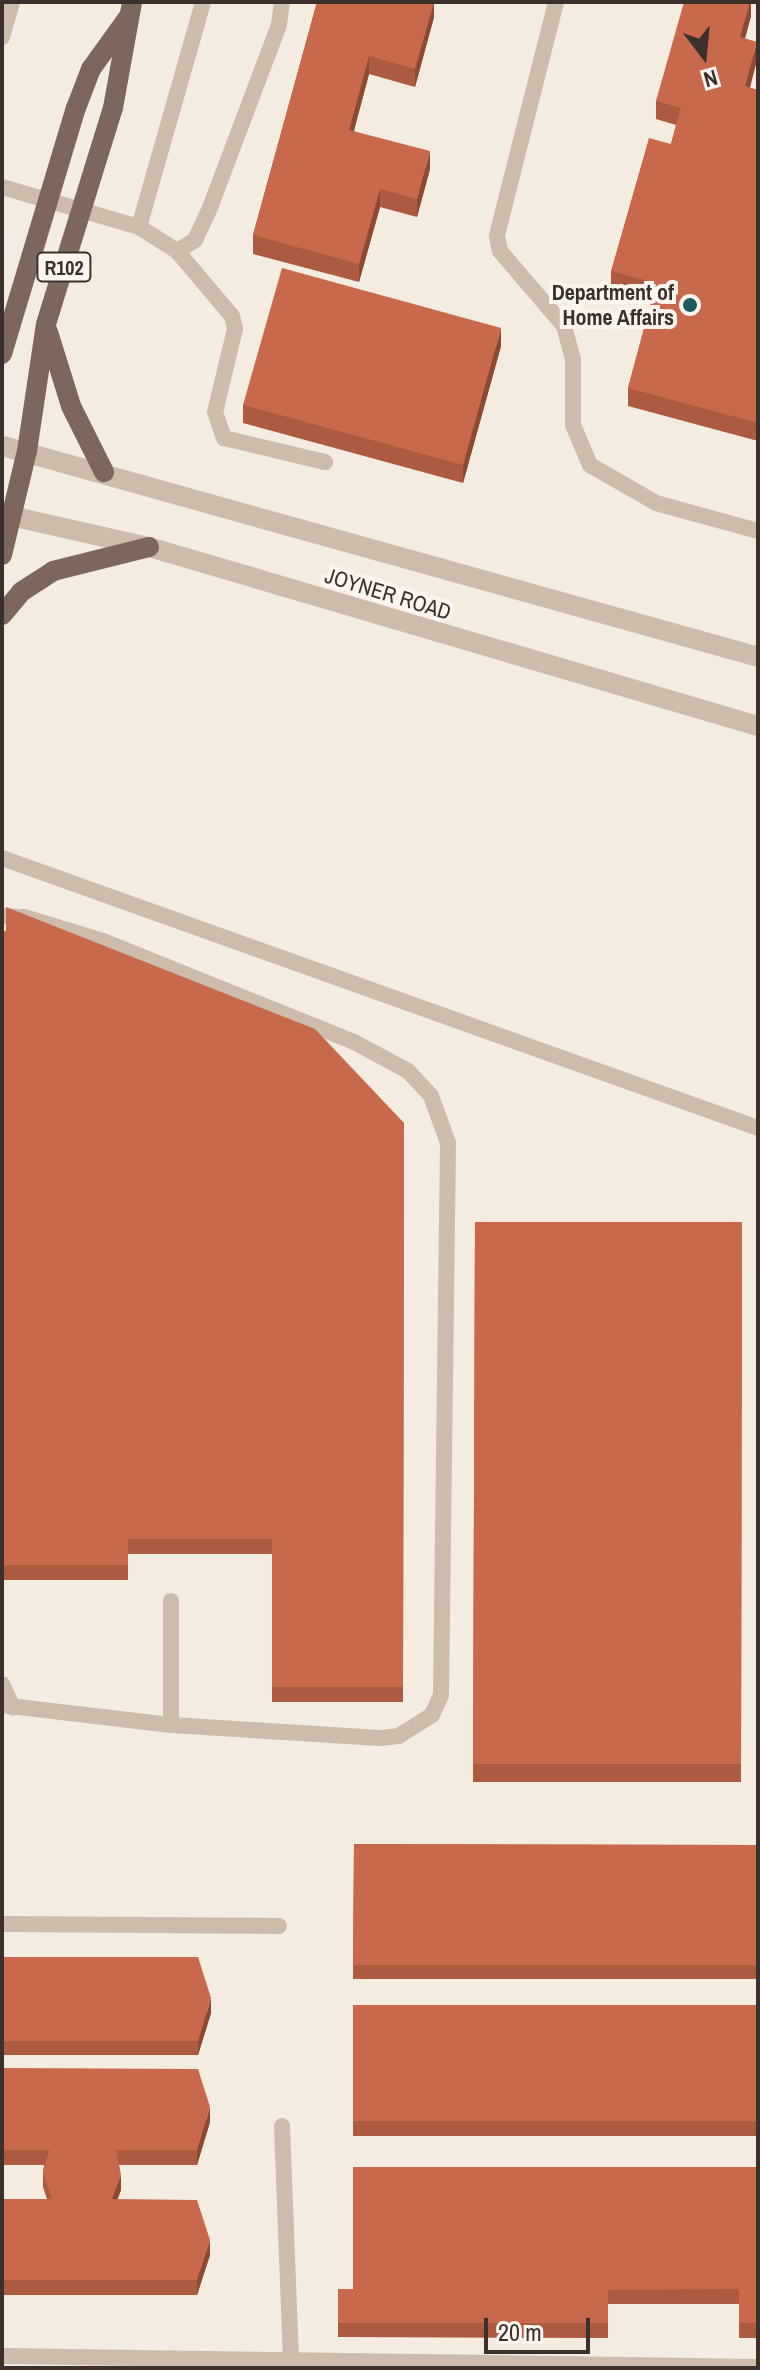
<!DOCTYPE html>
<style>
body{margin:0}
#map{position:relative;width:760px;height:2370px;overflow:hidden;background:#f4ebe1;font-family:"Archivo Narrow",sans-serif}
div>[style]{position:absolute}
.service>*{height:16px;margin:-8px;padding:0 8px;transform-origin:8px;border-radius:8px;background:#cdbbac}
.minor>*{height:20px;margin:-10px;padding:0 10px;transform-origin:10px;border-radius:10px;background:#cdbbac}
.primary>*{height:20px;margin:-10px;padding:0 10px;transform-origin:10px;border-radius:10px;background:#7d675c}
.wall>*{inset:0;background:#ac5a40}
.shaded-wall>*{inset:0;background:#8c4a34}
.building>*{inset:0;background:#c8694b}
.dots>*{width:22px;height:22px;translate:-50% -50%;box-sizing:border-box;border:4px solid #fbf5ee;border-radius:50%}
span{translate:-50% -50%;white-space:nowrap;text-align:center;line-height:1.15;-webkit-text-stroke:8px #fbf5ee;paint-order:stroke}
.shield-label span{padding:2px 6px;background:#fbf5ee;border:2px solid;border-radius:6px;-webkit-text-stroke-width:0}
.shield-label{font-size:20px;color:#3b302b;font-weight:700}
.poi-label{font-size:22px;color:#3b302b;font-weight:700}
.right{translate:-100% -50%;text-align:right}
.street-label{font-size:22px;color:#3b302b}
.frame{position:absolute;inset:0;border:4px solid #3b302b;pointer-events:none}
.north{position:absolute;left:664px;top:16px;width:80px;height:80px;-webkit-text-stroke:6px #fbf5ee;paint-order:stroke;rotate:164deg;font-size:22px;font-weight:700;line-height:32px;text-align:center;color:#3b302b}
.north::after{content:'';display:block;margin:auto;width:28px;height:36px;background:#3b302b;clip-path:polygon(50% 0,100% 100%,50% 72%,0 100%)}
.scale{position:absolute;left:484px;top:2318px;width:106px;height:36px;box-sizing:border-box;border:4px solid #3b302b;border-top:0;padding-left:10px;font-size:24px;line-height:28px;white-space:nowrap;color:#3b302b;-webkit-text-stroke:6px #fbf5ee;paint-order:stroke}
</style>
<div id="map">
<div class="service">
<i style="left:556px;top:2px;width:241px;rotate:104.2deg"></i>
<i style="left:497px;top:236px;width:15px;rotate:79deg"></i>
<i style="left:500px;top:251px;width:99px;rotate:49.5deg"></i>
<i style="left:564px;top:326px;width:34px;rotate:75deg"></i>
<i style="left:573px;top:359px;width:66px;rotate:90deg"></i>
<i style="left:573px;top:425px;width:43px;rotate:67deg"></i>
<i style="left:590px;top:465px;width:76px;rotate:29.9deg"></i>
<i style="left:656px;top:503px;width:106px;rotate:15.4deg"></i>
<i style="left:2px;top:37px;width:36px;rotate:-74deg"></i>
<i style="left:2px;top:187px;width:143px;rotate:16.3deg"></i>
<i style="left:139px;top:227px;width:45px;rotate:32.3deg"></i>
<i style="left:177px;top:251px;width:85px;rotate:49.8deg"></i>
<i style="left:232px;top:316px;width:13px;rotate:77deg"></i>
<i style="left:235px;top:329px;width:85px;rotate:103.5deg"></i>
<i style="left:215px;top:412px;width:28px;rotate:71deg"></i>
<i style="left:224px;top:438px;width:104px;rotate:13.4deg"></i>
<i style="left:139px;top:227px;width:234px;rotate:-74.1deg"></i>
<i style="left:177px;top:251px;width:21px;rotate:-31deg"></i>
<i style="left:195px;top:240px;width:38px;rotate:-65deg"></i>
<i style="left:211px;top:205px;width:192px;rotate:-69.3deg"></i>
<i style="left:279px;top:25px;width:23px;rotate:-83deg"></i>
<i style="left:2px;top:858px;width:803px;rotate:19.65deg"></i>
<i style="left:2px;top:916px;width:22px;rotate:3deg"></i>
<i style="left:24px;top:917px;width:83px;rotate:16.9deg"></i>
<i style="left:103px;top:941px;width:271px;rotate:21.9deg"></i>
<i style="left:354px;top:1042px;width:61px;rotate:28.2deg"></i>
<i style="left:408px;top:1071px;width:34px;rotate:47deg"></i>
<i style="left:431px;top:1096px;width:50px;rotate:70.1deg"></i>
<i style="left:448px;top:1143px;width:552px;rotate:90.73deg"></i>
<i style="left:441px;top:1695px;width:22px;rotate:114deg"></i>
<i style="left:432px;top:1715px;width:39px;rotate:148deg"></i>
<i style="left:399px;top:1736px;width:20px;rotate:174deg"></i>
<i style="left:379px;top:1738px;width:208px;rotate:-176.4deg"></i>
<i style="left:171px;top:1725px;width:170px;rotate:-173.3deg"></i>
<i style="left:171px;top:1601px;width:124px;rotate:90deg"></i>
<i style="left:2px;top:1684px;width:26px;rotate:65deg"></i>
<i style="left:2px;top:1924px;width:277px;rotate:0.4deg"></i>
<i style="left:282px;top:2126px;width:235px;rotate:87.8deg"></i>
<i style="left:2px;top:2356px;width:756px;rotate:0.83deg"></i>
</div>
<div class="minor">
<i style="left:2px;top:446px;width:785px;rotate:15.59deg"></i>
<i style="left:2px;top:514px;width:151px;rotate:12.7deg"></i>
<i style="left:149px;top:547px;width:635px;rotate:16.38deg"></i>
</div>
<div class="primary">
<i style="left:48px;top:332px;width:77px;rotate:72.7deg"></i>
<i style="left:71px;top:406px;width:74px;rotate:63.4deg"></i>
<i style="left:2px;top:354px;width:257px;rotate:-73.3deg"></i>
<i style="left:76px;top:108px;width:42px;rotate:-69deg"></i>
<i style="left:91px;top:69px;width:62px;rotate:-54.2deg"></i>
<i style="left:2px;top:555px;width:107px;rotate:-76.5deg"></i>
<i style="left:27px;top:451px;width:128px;rotate:-81.5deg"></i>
<i style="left:46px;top:324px;width:226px;rotate:-72.8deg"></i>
<i style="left:113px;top:108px;width:108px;rotate:-79.8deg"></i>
<i style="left:2px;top:615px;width:30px;rotate:-50deg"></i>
<i style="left:21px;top:592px;width:38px;rotate:-33deg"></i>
<i style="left:53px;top:571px;width:99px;rotate:-14deg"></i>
</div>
<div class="wall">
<i style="clip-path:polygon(317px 2px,434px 2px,434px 17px,415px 87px,369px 74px,354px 131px,430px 169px,417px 217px,380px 207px,359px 282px,253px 254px,253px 235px)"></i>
<i style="clip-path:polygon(751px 2px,751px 16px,745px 39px,757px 60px,750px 88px,758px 90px,758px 441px,628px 406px,628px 388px,652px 300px,611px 289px,611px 271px,671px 144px,676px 125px,656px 119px,656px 101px)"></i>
<i style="clip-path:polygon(501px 346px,463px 483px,243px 423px,243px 405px)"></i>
<i style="clip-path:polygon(2px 931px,404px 1123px,403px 1702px,272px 1702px,272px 1554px,128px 1554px,128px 1580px,4px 1580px,4px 1373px,2px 1373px)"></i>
<i style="clip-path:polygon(475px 1222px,742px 1222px,741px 1782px,473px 1782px)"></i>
<i style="clip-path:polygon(354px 1844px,758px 1845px,758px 1979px,353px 1979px)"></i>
<i style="clip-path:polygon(2px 1957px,211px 2013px,198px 2055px,2px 2055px)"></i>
<i style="clip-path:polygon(353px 2005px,758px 2005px,758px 2136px,353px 2136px)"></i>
<i style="clip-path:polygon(2px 2068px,210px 2122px,197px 2165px,119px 2165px,121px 2190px,117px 2199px,210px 2255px,197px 2295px,2px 2295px,2px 2199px,47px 2199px,43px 2187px,43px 2172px,44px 2165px,2px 2165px)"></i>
<i style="clip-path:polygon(758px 2167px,758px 2338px,739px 2338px,739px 2304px,608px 2304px,608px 2338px,338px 2337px,338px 2289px,353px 2289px)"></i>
</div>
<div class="shaded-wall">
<i style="clip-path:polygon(434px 2px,434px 17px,415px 87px,415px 69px)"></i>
<i style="clip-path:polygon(750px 2px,751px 2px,751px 16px,740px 55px,740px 37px)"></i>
<i style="clip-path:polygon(757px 42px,757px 60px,745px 104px,745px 86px)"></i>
<i style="clip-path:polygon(369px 56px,369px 74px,349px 148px,349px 130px)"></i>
<i style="clip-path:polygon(430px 151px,430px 169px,417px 217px,417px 199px)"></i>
<i style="clip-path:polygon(380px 189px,380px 207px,359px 282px,359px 264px)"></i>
<i style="clip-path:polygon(501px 328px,501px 346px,463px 483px,463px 465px)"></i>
<i style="clip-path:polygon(211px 1998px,211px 2013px,198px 2055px,198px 2041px)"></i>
<i style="clip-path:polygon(210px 2107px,210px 2122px,197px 2165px,197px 2150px)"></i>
<i style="clip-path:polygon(121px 2175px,121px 2190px,112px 2214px,112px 2199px)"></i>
<i style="clip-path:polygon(210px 2240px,210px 2255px,197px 2295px,197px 2280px)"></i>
</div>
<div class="building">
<i style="clip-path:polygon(317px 2px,434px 2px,415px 69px,369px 56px,349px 130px,430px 151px,417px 199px,380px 189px,359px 264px,253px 235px)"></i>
<i style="clip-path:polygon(684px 2px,750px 2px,740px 37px,757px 42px,745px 86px,758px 90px,758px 423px,628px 388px,656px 283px,611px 271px,649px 138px,671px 144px,681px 108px,656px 101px)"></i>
<i style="clip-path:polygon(282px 268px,501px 328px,463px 465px,243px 405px)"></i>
<i style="clip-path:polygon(6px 907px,315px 1029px,404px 1123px,403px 1687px,272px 1687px,272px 1539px,128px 1539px,128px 1565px,4px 1565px,4px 1358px,2px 1358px,2px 931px,6px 931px)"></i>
<i style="clip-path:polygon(475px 1222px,742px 1222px,741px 1764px,473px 1764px)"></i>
<i style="clip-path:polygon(354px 1844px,758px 1845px,758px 1965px,353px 1965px)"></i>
<i style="clip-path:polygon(2px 1957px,198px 1957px,211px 1998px,198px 2041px,2px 2041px)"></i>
<i style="clip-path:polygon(353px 2005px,758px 2005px,758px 2121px,353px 2121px)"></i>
<i style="clip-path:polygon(2px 2068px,198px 2069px,210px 2107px,197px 2150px,116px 2150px,121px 2175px,112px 2199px,197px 2200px,210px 2240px,197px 2280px,2px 2280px,2px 2199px,52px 2199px,43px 2172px,49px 2150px,2px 2150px)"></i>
<i style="clip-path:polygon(353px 2167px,758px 2167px,758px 2323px,739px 2323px,739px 2289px,608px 2290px,608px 2323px,338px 2323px,338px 2289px,353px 2289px)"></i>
</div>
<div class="dots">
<i style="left:690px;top:305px;background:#1f5a5e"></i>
</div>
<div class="shield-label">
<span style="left:64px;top:267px">R102</span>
</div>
<div class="poi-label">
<span class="right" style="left:674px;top:305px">Department of<br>Home Affairs</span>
</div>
<div class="street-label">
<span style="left:388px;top:594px;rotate:17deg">JOYNER ROAD</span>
</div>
<div class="frame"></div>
<div class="north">N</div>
<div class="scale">20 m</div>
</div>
